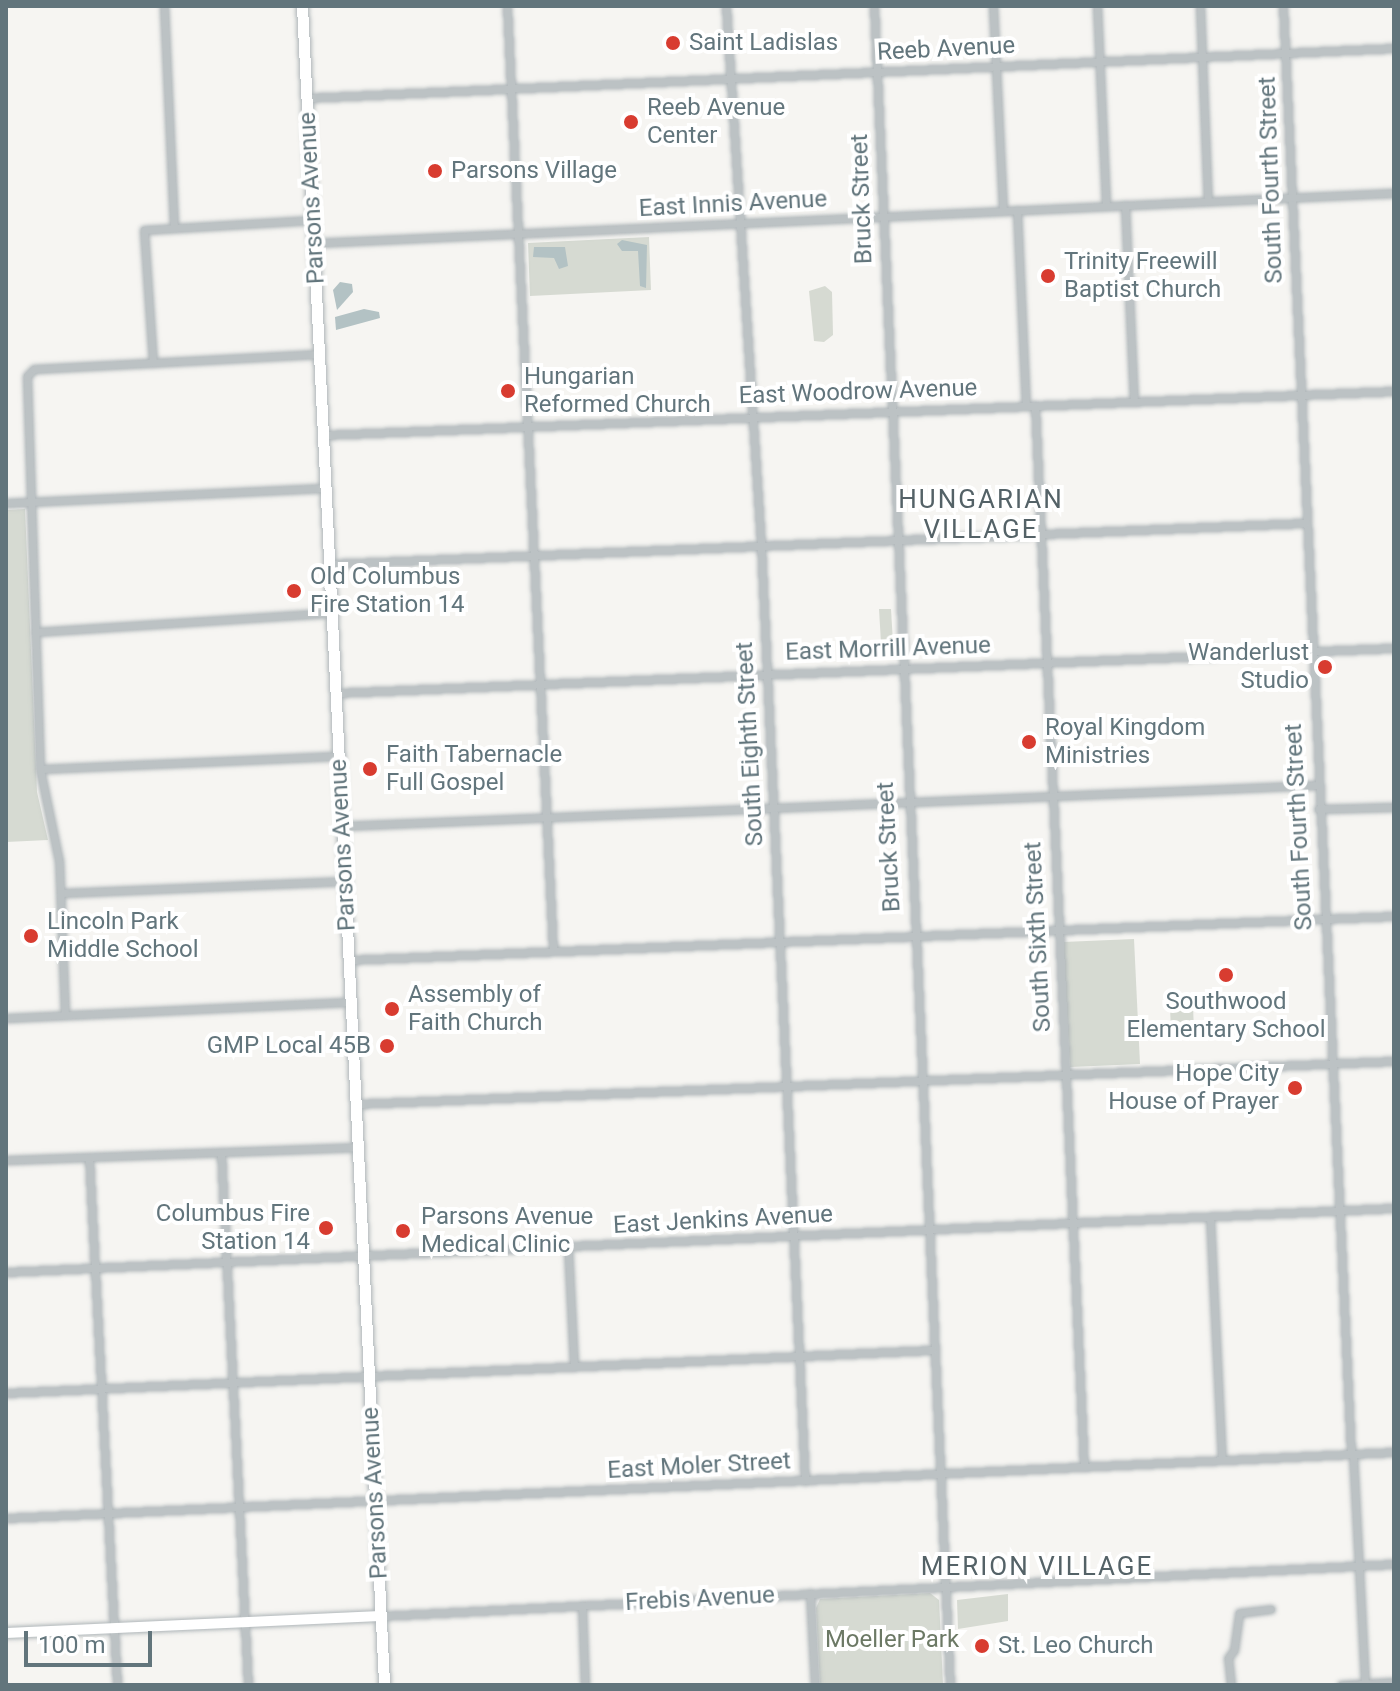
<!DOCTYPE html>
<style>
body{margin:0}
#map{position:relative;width:1400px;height:1691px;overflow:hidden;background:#f6f5f2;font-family:Roboto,sans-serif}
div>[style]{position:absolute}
.green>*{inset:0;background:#d6dad2}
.water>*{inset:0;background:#b3c2c4}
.roads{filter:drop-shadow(0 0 2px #afb6b9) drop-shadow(0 0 2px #afb6b9)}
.minor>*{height:7px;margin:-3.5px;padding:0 3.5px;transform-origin:3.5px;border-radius:3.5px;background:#bcc2c4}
.secondary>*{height:10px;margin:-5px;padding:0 5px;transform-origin:5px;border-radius:5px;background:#fff}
.primary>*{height:11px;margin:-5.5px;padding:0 5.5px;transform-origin:5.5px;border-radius:5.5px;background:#fff}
.dots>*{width:22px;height:22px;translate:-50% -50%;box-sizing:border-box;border:4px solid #fff;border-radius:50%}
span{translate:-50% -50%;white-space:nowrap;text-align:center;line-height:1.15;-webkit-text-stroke:8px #fff;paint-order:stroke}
.poi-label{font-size:24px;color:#62757c}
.left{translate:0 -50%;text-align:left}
.right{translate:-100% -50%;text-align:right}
.street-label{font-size:24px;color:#62757c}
.park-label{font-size:24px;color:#6c7965}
.neighbourhood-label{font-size:26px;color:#546267;letter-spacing:2px}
.frame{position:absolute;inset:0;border:8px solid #62757c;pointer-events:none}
.scale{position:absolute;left:24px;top:1631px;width:128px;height:36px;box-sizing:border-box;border:4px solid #62757c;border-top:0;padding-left:10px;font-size:24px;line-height:28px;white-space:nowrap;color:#62757c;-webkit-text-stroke:6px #fff;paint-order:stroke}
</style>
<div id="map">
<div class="green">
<i style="clip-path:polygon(649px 237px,651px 290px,530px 296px,528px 243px)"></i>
<i style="clip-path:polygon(825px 286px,832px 292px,833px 335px,824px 342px,814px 341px,809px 291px)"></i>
<i style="clip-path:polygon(25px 509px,37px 792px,48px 840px,6px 842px,6px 510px)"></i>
<i style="clip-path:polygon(879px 609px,891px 609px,894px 660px,882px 660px)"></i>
<i style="clip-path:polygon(1134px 939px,1140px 1064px,1070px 1067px,1063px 942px)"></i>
<i style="clip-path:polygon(1193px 1003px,1194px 1034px,1171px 1035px,1170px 1004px)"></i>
<i style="clip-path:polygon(930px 1593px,939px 1600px,943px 1685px,820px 1685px,816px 1608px,820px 1599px)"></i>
<i style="clip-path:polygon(1008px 1594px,1008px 1621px,958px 1629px,957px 1600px)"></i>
</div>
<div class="water">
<i style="clip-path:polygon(622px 240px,647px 245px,646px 288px,640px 286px,638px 251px,622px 251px,617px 244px)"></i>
<i style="clip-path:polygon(534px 247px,565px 247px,568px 266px,559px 269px,554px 258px,533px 257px)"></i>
<i style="clip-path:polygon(340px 282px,352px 284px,353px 292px,337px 310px,333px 290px)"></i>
<i style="clip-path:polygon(364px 309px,379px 312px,380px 318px,336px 330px,335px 317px)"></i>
</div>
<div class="roads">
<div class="minor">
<i style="left:164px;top:6px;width:222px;rotate:87.4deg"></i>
<i style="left:507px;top:6px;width:946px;rotate:87.21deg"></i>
<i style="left:726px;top:6px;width:540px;rotate:86.28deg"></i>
<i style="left:761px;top:545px;width:937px;rotate:87.31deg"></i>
<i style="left:874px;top:6px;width:1681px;rotate:87.41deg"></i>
<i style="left:993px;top:6px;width:205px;rotate:87.2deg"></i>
<i style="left:1097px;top:6px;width:200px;rotate:87.4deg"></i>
<i style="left:1200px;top:6px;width:195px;rotate:87.7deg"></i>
<i style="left:1283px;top:6px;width:1450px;rotate:87.31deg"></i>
<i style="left:307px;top:98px;width:1088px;rotate:-2.63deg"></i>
<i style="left:1125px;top:205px;width:196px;rotate:87.4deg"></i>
<i style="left:1017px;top:210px;width:195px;rotate:87.4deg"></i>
<i style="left:314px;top:243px;width:1081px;rotate:-2.65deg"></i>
<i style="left:153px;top:363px;width:133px;rotate:-93.9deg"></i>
<i style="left:144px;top:230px;width:169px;rotate:-3.4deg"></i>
<i style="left:1035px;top:405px;width:1063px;rotate:87.36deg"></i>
<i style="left:324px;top:435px;width:1071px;rotate:-2.35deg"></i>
<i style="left:6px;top:503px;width:320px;rotate:-2.7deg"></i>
<i style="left:330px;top:564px;width:977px;rotate:-2.41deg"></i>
<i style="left:35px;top:632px;width:298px;rotate:-3.7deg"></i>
<i style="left:336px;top:693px;width:1059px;rotate:-2.44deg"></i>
<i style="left:40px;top:769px;width:299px;rotate:-2.5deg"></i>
<i style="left:1318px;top:809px;width:76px;rotate:-1.5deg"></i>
<i style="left:342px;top:826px;width:976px;rotate:-2.41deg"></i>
<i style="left:61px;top:893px;width:284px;rotate:-2.4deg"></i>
<i style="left:349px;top:960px;width:1046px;rotate:-2.41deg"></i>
<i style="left:65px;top:1015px;width:154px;rotate:-92.2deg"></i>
<i style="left:59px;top:861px;width:94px;rotate:-101.7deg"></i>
<i style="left:40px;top:769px;width:393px;rotate:-91.9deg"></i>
<i style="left:27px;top:376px;width:10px;rotate:-45deg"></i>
<i style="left:34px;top:369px;width:286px;rotate:-3deg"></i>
<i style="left:6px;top:1018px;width:344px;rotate:-2.7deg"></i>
<i style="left:356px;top:1104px;width:1039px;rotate:-2.37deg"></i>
<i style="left:221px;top:1152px;width:534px;rotate:87.1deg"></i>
<i style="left:89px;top:1157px;width:529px;rotate:86.96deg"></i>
<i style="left:6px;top:1160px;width:352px;rotate:-2.1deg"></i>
<i style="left:1210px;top:1217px;width:243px;rotate:87.2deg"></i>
<i style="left:568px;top:1247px;width:120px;rotate:87.1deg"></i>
<i style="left:6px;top:1272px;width:1389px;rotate:-2.64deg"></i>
<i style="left:6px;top:1393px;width:928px;rotate:-2.66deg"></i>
<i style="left:1353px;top:1454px;width:230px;rotate:87deg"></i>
<i style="left:6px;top:1518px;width:1390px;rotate:-2.72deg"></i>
<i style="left:810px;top:1593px;width:92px;rotate:86.9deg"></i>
<i style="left:582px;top:1605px;width:80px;rotate:87.9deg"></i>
<i style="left:381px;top:1616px;width:1014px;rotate:-2.94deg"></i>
<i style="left:1231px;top:1685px;width:27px;rotate:-96deg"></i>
<i style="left:1228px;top:1658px;width:10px;rotate:-53deg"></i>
<i style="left:1234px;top:1650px;width:37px;rotate:-82deg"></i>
<i style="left:1239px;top:1613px;width:32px;rotate:-7deg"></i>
<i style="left:1341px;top:1685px;width:53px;rotate:-3.2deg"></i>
</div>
<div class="secondary">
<i style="left:6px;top:1633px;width:375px;rotate:-2.6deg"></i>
</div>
<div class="primary">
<i style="left:302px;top:6px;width:1681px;rotate:87.2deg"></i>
</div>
</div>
<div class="dots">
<i style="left:673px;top:43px;background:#d83c30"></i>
<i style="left:631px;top:122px;background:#d83c30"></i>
<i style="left:435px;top:171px;background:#d83c30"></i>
<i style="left:1048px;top:276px;background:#d83c30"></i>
<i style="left:508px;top:391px;background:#d83c30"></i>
<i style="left:294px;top:591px;background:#d83c30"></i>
<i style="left:1325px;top:667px;background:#d83c30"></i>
<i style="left:1029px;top:742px;background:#d83c30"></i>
<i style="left:370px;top:769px;background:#d83c30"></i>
<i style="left:31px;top:936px;background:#d83c30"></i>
<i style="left:1226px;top:975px;background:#d83c30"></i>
<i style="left:392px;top:1009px;background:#d83c30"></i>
<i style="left:387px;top:1046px;background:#d83c30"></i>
<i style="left:1295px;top:1088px;background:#d83c30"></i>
<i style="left:326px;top:1228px;background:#d83c30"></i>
<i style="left:403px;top:1231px;background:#d83c30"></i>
<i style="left:982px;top:1646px;background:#d83c30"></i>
</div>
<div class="poi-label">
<span class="left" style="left:689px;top:43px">Saint Ladislas</span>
<span class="left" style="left:647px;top:122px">Reeb Avenue<br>Center</span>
<span class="left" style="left:451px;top:171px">Parsons Village</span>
<span class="left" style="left:1064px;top:276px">Trinity Freewill<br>Baptist Church</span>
<span class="left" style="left:524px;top:391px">Hungarian<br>Reformed Church</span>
<span class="left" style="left:310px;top:591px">Old Columbus<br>Fire Station 14</span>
<span class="right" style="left:1309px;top:667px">Wanderlust<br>Studio</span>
<span class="left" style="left:1045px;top:742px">Royal Kingdom<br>Ministries</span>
<span class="left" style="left:386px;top:769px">Faith Tabernacle<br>Full Gospel</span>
<span class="left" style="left:47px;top:936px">Lincoln Park<br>Middle School</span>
<span class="left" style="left:408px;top:1009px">Assembly of<br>Faith Church</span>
<span style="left:1226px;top:1016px">Southwood<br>Elementary School</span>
<span class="right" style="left:371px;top:1046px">GMP Local 45B</span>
<span class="right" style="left:1279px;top:1088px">Hope City<br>House of Prayer</span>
<span class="right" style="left:310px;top:1228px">Columbus Fire<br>Station 14</span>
<span class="left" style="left:421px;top:1231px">Parsons Avenue<br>Medical Clinic</span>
<span class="left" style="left:998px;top:1646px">St. Leo Church</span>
</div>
<div class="street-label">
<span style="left:946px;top:49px;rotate:-3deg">Reeb Avenue</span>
<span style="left:1271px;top:180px;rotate:-92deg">South Fourth Street</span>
<span style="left:312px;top:198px;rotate:-93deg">Parsons Avenue</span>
<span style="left:862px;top:199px;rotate:-92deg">Bruck Street</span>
<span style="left:733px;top:204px;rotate:-3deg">East Innis Avenue</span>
<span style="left:858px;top:392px;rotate:-2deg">East Woodrow Avenue</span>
<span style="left:888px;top:649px;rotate:-2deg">East Morrill Avenue</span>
<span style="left:750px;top:744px;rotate:-93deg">South Eighth Street</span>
<span style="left:1299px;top:827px;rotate:-93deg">South Fourth Street</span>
<span style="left:343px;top:845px;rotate:-93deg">Parsons Avenue</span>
<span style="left:889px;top:847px;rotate:-93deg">Bruck Street</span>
<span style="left:1038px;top:937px;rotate:-93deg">South Sixth Street</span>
<span style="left:723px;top:1220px;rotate:-3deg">East Jenkins Avenue</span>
<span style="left:699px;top:1466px;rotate:-3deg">East Moler Street</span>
<span style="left:375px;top:1493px;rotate:-93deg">Parsons Avenue</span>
<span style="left:700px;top:1599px;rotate:-3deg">Frebis Avenue</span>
</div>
<div class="park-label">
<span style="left:892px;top:1640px">Moeller Park</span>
</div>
<div class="neighbourhood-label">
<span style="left:981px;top:515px">HUNGARIAN<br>VILLAGE</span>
<span style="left:1037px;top:1567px">MERION VILLAGE</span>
</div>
<div class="frame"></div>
<div class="scale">100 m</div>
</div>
